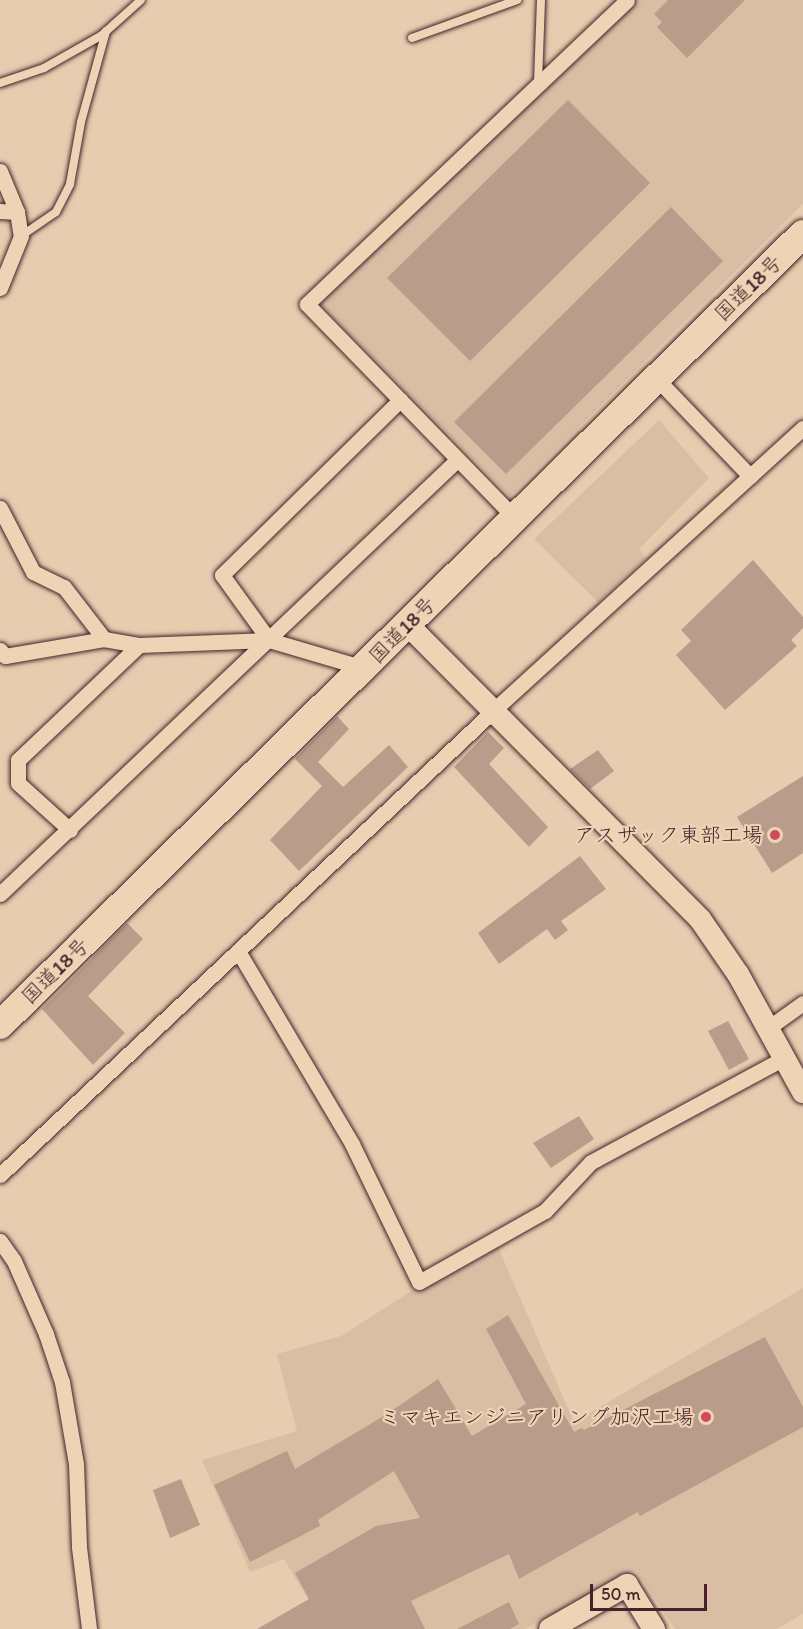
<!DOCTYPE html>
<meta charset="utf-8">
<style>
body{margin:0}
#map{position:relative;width:803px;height:1629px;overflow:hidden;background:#e6cdaf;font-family:Itim,"Klee One",sans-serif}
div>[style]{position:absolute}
.built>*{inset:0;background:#d9bea4}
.building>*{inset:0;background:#ba9c8a}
.roads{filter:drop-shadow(0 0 2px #4a1f2b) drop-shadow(0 0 2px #4a1f2b)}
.lane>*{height:8px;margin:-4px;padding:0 4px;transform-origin:4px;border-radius:4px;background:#edd4b5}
.street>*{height:15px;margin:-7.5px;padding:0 7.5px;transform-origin:7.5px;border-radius:7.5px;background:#edd4b5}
.secondary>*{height:22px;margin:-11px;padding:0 11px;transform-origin:11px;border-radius:11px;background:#edd4b5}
.highway>*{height:28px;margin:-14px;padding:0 14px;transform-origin:14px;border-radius:14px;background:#edd4b5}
.dots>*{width:16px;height:16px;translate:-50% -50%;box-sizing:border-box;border:3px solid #edd4b5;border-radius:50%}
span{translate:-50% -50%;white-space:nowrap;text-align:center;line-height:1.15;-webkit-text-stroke:4.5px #edd4b5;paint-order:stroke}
.street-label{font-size:21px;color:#4a1f2b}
.poi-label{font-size:21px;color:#4a1f2b}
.right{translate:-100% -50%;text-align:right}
.scale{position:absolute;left:590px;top:1584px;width:117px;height:27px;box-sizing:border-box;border:3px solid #4a1f2b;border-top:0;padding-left:8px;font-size:18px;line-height:21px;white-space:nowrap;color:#4a1f2b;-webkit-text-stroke:4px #edd4b5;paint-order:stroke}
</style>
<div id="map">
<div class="built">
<i style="clip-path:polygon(635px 0,803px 0,803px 204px,510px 496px,320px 304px)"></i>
<i style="clip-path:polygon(659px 420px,709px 478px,639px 549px,646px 558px,598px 602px,534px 539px)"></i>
<i style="clip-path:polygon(494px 1238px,574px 1422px,803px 1288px,803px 1614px,776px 1629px,675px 1629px,636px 1570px,525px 1629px,326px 1629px,284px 1559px,250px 1572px,202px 1460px,297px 1431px,277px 1354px,341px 1336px)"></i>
</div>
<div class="building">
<i style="clip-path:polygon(668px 0,745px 0,687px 58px,657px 27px,662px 22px,654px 14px)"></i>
<i style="clip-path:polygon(568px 100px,650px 183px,470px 361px,387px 278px)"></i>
<i style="clip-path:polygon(671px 207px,723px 261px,506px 474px,454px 422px)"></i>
<i style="clip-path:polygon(753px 560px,803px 617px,803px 628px,791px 640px,797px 646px,725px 710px,676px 655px,691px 641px,681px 630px)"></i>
<i style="clip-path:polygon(337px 716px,349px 729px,318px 762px,343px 787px,389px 745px,408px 767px,299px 871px,270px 840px,322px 786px,295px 759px)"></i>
<i style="clip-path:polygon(488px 732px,504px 748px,489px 764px,548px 827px,529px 847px,454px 767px)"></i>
<i style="clip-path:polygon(598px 750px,614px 771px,590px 789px,570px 769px)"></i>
<i style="clip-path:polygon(803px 776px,803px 853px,772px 873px,737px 817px)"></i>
<i style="clip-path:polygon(580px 856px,606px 889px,561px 921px,568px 930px,555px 940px,547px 929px,499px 964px,478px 933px)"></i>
<i style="clip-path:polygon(127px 923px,143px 939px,88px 996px,125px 1033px,93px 1065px,42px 1009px)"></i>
<i style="clip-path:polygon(728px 1021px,749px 1059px,729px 1070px,708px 1031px)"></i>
<i style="clip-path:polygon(579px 1116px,594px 1139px,551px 1168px,533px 1143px)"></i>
<i style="clip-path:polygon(508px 1315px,574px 1432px,582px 1428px,584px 1430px,765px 1337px,803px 1407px,803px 1427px,640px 1516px,638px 1512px,519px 1579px,509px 1554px,411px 1601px,425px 1629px,257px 1629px,309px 1599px,295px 1573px,376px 1526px,420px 1518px,394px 1471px,318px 1520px,320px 1526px,250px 1562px,214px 1485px,287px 1451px,295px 1469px,387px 1414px,438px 1379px,472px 1436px,526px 1404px,486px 1329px)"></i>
<i style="clip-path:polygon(181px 1479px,200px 1525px,170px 1538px,153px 1490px)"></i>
<i style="clip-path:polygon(509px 1602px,519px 1624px,510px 1629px,457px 1629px)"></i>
</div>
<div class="roads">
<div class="lane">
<i style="left:412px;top:38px;width:112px;rotate:-19.9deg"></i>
<i style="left:538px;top:82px;width:82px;rotate:-87.9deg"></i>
<i style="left:0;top:83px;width:46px;rotate:-18.8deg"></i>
<i style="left:44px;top:68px;width:67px;rotate:-29.6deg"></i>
<i style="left:102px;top:35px;width:52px;rotate:-41.9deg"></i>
<i style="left:21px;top:236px;width:42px;rotate:-34.4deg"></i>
<i style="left:56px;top:212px;width:31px;rotate:-63deg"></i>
<i style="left:70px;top:184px;width:63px;rotate:-79.9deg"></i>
<i style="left:81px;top:122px;width:94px;rotate:-74.6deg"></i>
</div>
<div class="street">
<i style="left:0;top:171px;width:44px;rotate:67.5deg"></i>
<i style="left:17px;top:212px;width:24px;rotate:81deg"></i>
<i style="left:21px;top:236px;width:56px;rotate:112deg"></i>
<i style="left:0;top:211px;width:17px;rotate:3deg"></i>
<i style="left:656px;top:378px;width:136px;rotate:46.2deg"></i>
<i style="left:0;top:508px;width:72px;rotate:62.7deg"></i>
<i style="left:33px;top:572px;width:34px;rotate:26deg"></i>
<i style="left:64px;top:587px;width:66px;rotate:52.4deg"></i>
<i style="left:514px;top:517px;width:297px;rotate:-134.2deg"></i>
<i style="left:307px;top:304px;width:441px;rotate:-43.5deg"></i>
<i style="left:269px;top:640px;width:80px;rotate:-125.9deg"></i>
<i style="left:222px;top:575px;width:250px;rotate:-44.5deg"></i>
<i style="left:0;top:650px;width:8px;rotate:50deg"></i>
<i style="left:5px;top:656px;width:100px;rotate:-9.7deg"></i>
<i style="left:104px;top:639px;width:36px;rotate:10deg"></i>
<i style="left:139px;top:645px;width:130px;rotate:-2.2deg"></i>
<i style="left:269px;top:640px;width:99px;rotate:16.4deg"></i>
<i style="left:70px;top:830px;width:70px;rotate:-137.9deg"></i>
<i style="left:18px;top:783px;width:23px;rotate:-90deg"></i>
<i style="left:18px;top:760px;width:167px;rotate:-43.5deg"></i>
<i style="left:0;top:894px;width:630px;rotate:-43.52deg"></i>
<i style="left:238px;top:951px;width:224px;rotate:59.4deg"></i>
<i style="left:352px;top:1144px;width:153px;rotate:64.1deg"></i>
<i style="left:419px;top:1282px;width:145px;rotate:-29.4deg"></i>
<i style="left:545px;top:1211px;width:67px;rotate:-46.8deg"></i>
<i style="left:591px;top:1162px;width:219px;rotate:-28.3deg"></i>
<i style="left:768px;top:1028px;width:43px;rotate:-35.5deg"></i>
<i style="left:0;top:1175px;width:680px;rotate:-43.27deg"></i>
<i style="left:495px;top:709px;width:417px;rotate:-42.4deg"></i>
<i style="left:0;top:1241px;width:24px;rotate:55deg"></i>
<i style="left:14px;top:1261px;width:80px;rotate:66.3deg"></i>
<i style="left:46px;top:1334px;width:51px;rotate:71.6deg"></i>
<i style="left:62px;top:1382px;width:83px;rotate:80.3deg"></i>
<i style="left:76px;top:1464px;width:83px;rotate:87.9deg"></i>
<i style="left:79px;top:1547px;width:83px;rotate:83deg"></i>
</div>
<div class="secondary">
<i style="left:408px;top:625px;width:414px;rotate:45.2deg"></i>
<i style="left:700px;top:919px;width:67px;rotate:55.4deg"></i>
<i style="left:738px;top:974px;width:135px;rotate:61.2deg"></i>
<i style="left:550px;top:1629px;width:89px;rotate:-29.7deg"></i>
<i style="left:627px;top:1585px;width:52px;rotate:58.5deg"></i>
</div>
<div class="highway">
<i style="left:0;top:1025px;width:1127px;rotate:-44.57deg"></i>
</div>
</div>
<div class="dots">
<i style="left:775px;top:835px;background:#d1495b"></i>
<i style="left:706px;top:1417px;background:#d1495b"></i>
</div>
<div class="street-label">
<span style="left:748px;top:288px;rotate:-44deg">国道18号</span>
<span style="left:402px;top:630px;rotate:-45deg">国道18号</span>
<span style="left:55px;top:971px;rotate:-44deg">国道18号</span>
</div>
<div class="poi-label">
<span class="right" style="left:763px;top:835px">アスザック東部工場</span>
<span class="right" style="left:694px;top:1417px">ミマキエンジニアリング加沢工場</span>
</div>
<div class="scale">50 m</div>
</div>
